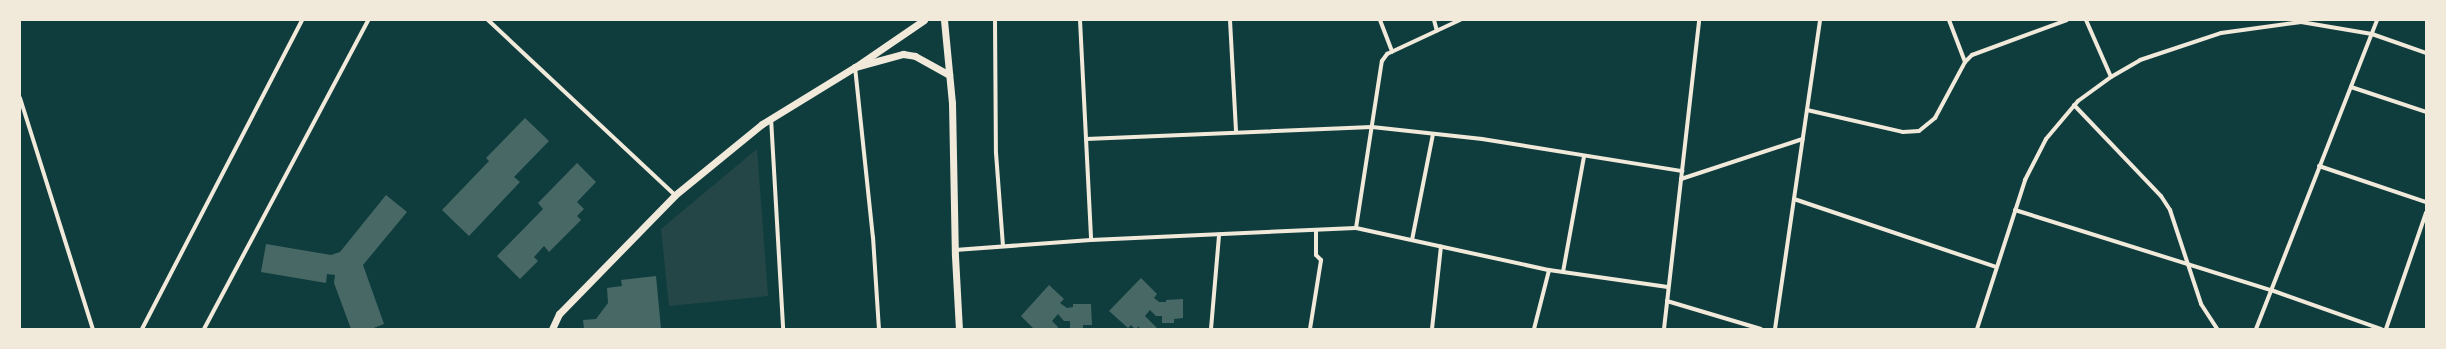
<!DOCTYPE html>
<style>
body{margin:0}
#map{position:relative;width:2446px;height:349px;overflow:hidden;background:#0f3d3e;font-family:"Public Sans",sans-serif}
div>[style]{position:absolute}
.green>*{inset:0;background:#244646}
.building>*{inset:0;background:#486865}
.minor>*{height:4px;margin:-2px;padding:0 2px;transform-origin:2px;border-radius:2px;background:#f1e9da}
.tertiary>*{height:7px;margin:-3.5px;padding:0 3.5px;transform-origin:3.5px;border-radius:3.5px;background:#f1e9da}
span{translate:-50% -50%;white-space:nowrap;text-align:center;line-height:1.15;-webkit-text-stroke:4px #f1e9da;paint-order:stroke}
.frame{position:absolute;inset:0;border:21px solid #f1e9da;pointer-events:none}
</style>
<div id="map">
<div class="green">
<i style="clip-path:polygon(757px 149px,768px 296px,669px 306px,661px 229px)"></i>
</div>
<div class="building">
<i style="clip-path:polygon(525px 118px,549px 141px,514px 177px,520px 182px,469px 236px,442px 210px,489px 161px,486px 158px)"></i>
<i style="clip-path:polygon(577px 163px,596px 182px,577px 202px,584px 209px,577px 216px,581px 220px,549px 252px,544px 246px,534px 257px,538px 261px,520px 279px,497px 256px,543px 209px,538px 203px)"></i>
<i style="clip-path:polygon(386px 195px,407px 212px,363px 265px,384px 324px,371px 329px,351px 329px,334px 283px,335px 275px,327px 274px,326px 283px,261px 272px,266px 244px,331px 255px,340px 252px)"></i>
<i style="clip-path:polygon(656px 276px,661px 329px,584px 329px,583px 320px,596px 319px,608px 303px,607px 288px,622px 286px,621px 280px)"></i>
<i style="clip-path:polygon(1141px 278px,1157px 294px,1154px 298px,1159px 302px,1166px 302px,1166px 300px,1183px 299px,1183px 318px,1174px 319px,1174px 323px,1162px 323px,1162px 316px,1156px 316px,1150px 310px,1145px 316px,1158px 329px,1138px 329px,1140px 326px,1135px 329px,1131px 325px,1128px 328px,1109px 311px)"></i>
<i style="clip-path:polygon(1049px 285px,1064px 299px,1060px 303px,1067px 308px,1073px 307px,1073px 304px,1091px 304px,1092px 325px,1083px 325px,1083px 328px,1070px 328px,1070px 321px,1064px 321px,1058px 314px,1052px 321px,1058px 327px,1057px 329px,1034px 329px,1021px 316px)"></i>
</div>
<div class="minor">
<i style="left:488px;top:20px;width:256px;rotate:43.1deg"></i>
<i style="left:995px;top:20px;width:133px;rotate:89.6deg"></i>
<i style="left:996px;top:153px;width:93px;rotate:85.7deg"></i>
<i style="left:1080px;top:20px;width:220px;rotate:87.1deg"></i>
<i style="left:1230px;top:20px;width:112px;rotate:86.9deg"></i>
<i style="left:1380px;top:20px;width:34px;rotate:69deg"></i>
<i style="left:1434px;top:20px;width:11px;rotate:75deg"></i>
<i style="left:1949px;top:20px;width:45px;rotate:69.1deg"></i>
<i style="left:2086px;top:20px;width:62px;rotate:66.3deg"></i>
<i style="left:855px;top:67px;width:171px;rotate:84deg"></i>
<i style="left:873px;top:237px;width:92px;rotate:86.3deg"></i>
<i style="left:2351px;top:87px;width:79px;rotate:18.4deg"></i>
<i style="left:20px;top:98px;width:242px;rotate:72.5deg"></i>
<i style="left:2074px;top:105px;width:126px;rotate:46.3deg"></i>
<i style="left:2161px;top:196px;width:17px;rotate:57deg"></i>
<i style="left:2170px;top:210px;width:99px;rotate:71.7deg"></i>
<i style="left:2201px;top:304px;width:30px;rotate:57deg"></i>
<i style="left:1807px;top:110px;width:98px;rotate:12.9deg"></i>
<i style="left:1903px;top:132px;width:16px;rotate:-4deg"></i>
<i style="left:1919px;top:131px;width:21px;rotate:-39deg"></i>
<i style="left:1935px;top:118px;width:64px;rotate:-61.8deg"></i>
<i style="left:1965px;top:62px;width:10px;rotate:-45deg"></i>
<i style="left:1972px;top:55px;width:101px;rotate:-20.2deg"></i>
<i style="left:771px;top:118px;width:211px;rotate:86.7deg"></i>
<i style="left:1086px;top:139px;width:286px;rotate:-2.4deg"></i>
<i style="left:1372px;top:127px;width:111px;rotate:6.2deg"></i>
<i style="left:1482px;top:139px;width:203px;rotate:9.1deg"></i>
<i style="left:2319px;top:166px;width:113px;rotate:18.6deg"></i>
<i style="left:1681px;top:179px;width:128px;rotate:-18.2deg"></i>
<i style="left:1794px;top:199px;width:213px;rotate:18.6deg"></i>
<i style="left:2015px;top:210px;width:268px;rotate:17.4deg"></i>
<i style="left:2271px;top:290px;width:117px;rotate:19.5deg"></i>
<i style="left:1356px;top:228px;width:169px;rotate:-81.2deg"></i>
<i style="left:1382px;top:61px;width:9px;rotate:-54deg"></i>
<i style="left:1387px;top:54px;width:81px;rotate:-25deg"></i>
<i style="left:1412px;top:240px;width:108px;rotate:-78.8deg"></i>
<i style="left:955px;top:250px;width:136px;rotate:-4.2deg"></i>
<i style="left:1091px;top:240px;width:265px;rotate:-2.6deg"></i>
<i style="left:1356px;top:228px;width:198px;rotate:12.3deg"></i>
<i style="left:1549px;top:270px;width:120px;rotate:8.1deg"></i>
<i style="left:1563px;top:272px;width:118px;rotate:-79.7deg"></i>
<i style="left:1667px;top:301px;width:98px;rotate:16.6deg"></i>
<i style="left:142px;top:329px;width:348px;rotate:-62.6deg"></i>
<i style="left:204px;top:329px;width:350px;rotate:-62deg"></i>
<i style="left:1211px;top:329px;width:93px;rotate:-85.1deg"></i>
<i style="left:1310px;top:329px;width:70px;rotate:-80.9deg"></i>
<i style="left:1321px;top:260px;width:7px;rotate:-135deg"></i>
<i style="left:1316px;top:255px;width:25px;rotate:-90deg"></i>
<i style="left:1432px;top:329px;width:83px;rotate:-83.8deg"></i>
<i style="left:1534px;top:329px;width:61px;rotate:-75.7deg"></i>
<i style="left:1664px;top:329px;width:311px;rotate:-83.5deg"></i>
<i style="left:1775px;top:329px;width:312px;rotate:-81.7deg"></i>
<i style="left:1977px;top:329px;width:157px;rotate:-72.1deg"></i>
<i style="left:2025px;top:180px;width:46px;rotate:-62.9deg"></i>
<i style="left:2046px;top:139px;width:50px;rotate:-49.9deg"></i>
<i style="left:2078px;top:101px;width:41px;rotate:-36deg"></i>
<i style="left:2111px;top:77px;width:34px;rotate:-30deg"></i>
<i style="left:2140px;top:60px;width:85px;rotate:-18.4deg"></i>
<i style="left:2221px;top:33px;width:81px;rotate:-7.8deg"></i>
<i style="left:2301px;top:22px;width:72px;rotate:9.6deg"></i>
<i style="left:2372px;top:34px;width:57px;rotate:19.4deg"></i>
<i style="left:2256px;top:329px;width:332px;rotate:-68.6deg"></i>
<i style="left:2386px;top:329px;width:123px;rotate:-71deg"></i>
</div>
<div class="tertiary">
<i style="left:924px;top:20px;width:83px;rotate:145.7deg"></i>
<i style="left:855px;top:67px;width:50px;rotate:-15.2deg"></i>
<i style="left:903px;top:54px;width:12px;rotate:9deg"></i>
<i style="left:915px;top:56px;width:39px;rotate:29deg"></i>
<i style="left:944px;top:20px;width:83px;rotate:84.5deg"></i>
<i style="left:952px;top:103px;width:153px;rotate:88.9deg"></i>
<i style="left:955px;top:256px;width:73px;rotate:86.9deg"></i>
<i style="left:552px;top:329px;width:17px;rotate:-65deg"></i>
<i style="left:559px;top:314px;width:166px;rotate:-45.7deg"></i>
<i style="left:675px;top:195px;width:112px;rotate:-39.2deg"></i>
<i style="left:762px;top:124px;width:109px;rotate:-31.5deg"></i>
</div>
<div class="frame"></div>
</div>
